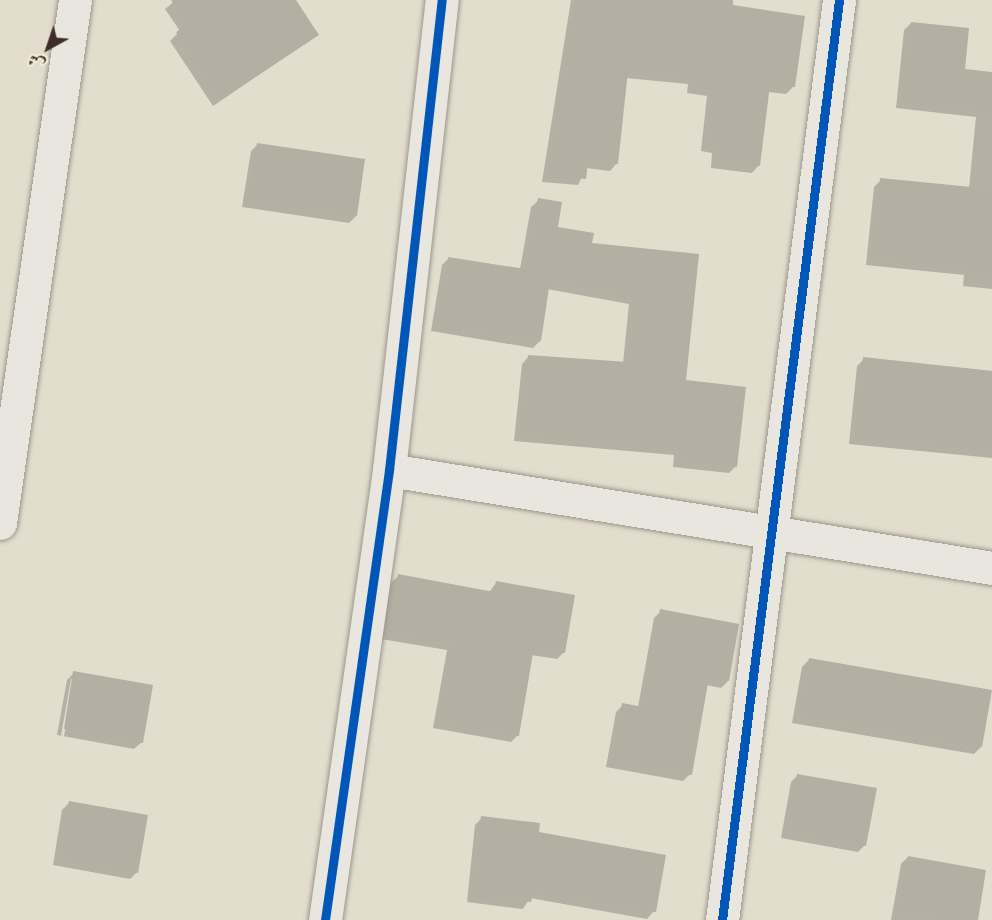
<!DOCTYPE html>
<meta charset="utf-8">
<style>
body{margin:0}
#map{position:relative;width:992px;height:920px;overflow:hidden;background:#e2ddcc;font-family:"IM FELL Great Primer",Amiri,serif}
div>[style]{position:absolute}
.shadow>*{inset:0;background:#0003}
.building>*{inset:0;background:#b3afa3}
.roads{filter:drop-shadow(0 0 2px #9a968c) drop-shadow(0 0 2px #9a968c)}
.minor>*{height:33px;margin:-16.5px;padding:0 16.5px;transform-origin:16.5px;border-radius:16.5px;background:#e8e6de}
.cycleway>*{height:9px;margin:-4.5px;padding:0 4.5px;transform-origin:4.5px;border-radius:4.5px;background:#0057b8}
span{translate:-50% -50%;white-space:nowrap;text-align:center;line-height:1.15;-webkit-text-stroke:6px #f1ecd9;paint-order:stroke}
.north{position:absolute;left:18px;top:18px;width:60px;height:60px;-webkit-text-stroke:4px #f1ecd9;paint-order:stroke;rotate:220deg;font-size:16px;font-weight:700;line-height:24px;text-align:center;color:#3e2d26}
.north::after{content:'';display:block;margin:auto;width:21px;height:27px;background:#3e2d26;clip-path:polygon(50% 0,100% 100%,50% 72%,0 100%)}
</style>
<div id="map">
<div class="shadow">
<i style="clip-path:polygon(176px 0,294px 0,317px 35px,213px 106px,170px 41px,180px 31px,165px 9px)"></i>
<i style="clip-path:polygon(571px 0,732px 0,731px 6px,793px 87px,786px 94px,768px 92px,759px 165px,752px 173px,711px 168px,712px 153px,701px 151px,707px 96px,687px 93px,688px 84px,626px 78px,617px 163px,610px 171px,586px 168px,578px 185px,542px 182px)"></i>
<i style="clip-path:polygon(911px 23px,963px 70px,992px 73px,992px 289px,963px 286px,964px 275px,866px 265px,874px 187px,881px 180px,969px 188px,976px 117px,896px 108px,904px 30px)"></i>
<i style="clip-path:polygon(258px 144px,356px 216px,349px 223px,242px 207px,251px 151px)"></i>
<i style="clip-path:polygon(539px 200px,557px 228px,590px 244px,698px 256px,684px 382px,736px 466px,729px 473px,673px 467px,674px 455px,514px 441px,522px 364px,529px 356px,623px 363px,629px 304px,547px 289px,540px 341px,533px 348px,431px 331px,442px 265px,449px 258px,520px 269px,531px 207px)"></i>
<i style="clip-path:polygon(864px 359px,992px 371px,992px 458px,849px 444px,857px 366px)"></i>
<i style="clip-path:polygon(398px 576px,489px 592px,497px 582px,564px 652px,557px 659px,531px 655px,518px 735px,511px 742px,433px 728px,447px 650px,381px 639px,391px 583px)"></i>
<i style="clip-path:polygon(661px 611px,728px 681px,721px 688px,706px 685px,690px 774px,683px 781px,606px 767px,616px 712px,623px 705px,638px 707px,654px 618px)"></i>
<i style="clip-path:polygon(809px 660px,981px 747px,974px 754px,792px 723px,802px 667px)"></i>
<i style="clip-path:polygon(evenodd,74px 673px,142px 742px,134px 749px,57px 735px,67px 680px,74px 673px,71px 679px,74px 679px,64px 736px,61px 736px,71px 679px)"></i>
<i style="clip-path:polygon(798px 775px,865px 845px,858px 852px,781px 838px,791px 782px)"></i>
<i style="clip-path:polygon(69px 803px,137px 872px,130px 879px,53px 865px,62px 810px)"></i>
<i style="clip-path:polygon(482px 818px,537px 833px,654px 911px,647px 919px,530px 898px,523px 909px,467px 902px,475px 825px)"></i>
<i style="clip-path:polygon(908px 857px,985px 871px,976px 920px,891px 920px,901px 864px)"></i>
</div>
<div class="building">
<i style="clip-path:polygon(171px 0,296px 0,319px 35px,221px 100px,176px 32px,188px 25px)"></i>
<i style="clip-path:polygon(576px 0,733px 0,733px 5px,805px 16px,795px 87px,770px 85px,760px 166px,717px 161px,719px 146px,707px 145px,713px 89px,693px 87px,694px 78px,628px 71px,618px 164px,588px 161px,586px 179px,548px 175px)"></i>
<i style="clip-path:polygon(911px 22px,969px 28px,965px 69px,992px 72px,992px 111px,902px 101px)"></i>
<i style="clip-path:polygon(257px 143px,365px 159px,357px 216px,249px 200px)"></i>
<i style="clip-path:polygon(880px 178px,992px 189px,992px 271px,872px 258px)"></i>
<i style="clip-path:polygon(538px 198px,562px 202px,558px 227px,594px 233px,592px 243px,699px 254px,686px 380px,746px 387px,737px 467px,679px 460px,680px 449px,520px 435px,528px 355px,628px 362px,636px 297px,550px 281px,541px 341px,438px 324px,448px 257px,525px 269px)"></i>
<i style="clip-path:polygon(863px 357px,992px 371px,992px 450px,855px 437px)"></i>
<i style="clip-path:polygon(398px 574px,494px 592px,496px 581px,575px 595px,565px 653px,534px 647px,519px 736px,440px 721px,453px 643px,387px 632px)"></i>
<i style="clip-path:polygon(660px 609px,739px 624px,729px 681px,709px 677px,692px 775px,613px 760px,622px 703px,643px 707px)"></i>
<i style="clip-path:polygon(809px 658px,992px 690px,982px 747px,799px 716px)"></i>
<i style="clip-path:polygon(73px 671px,153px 685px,143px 743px,64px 729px)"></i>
<i style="clip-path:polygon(797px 774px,877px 788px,866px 846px,787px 831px)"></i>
<i style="clip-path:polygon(69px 801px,148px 815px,138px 873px,59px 859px)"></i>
<i style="clip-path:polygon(481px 816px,540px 823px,539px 832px,666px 855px,656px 912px,533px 891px,531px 902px,473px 896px)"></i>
<i style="clip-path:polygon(908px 856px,986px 870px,978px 920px,897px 913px)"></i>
</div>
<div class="roads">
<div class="minor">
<i style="left:389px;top:470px;width:611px;rotate:9.23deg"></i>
<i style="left:0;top:523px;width:528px;rotate:-81.84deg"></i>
<i style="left:325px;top:920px;width:455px;rotate:-81.9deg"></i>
<i style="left:389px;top:470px;width:473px;rotate:-83.6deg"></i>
<i style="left:722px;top:920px;width:927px;rotate:-82.75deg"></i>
</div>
</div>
<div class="cycleway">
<i style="left:325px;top:920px;width:455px;rotate:-81.9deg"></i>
<i style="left:389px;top:470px;width:473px;rotate:-83.6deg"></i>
<i style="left:722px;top:920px;width:927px;rotate:-82.75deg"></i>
</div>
<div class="north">ش</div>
</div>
